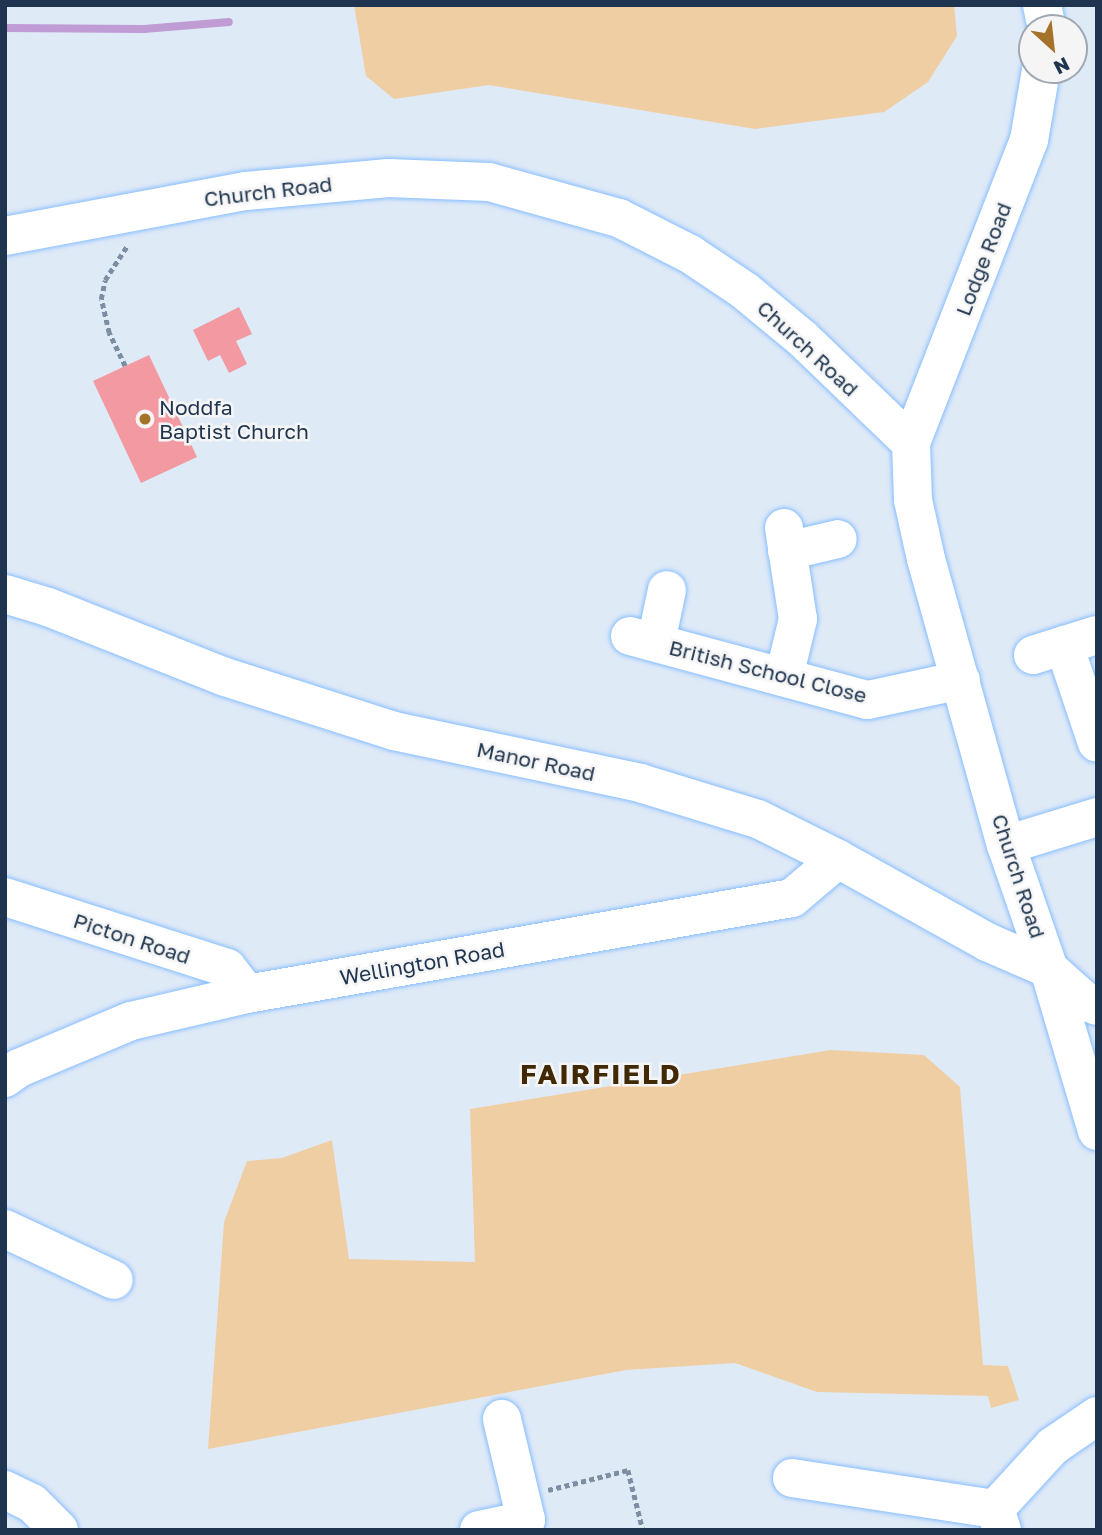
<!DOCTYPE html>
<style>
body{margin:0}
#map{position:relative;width:1102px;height:1535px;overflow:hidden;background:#dfeaf7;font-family:"Golos Text",sans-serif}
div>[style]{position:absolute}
.green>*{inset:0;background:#f0cea4}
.stream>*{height:8px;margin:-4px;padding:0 4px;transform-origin:4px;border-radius:4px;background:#bf9cd4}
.building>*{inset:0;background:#f299a2}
.path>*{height:4.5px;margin-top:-2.25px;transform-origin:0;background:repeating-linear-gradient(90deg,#7e8ea2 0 5px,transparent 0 8.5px)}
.roads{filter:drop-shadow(0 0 2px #88befe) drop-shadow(0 0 2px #88befe)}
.minor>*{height:38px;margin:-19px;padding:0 19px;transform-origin:19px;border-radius:19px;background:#fff}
.major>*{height:38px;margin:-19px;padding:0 19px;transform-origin:19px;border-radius:19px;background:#fff}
.dots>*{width:19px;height:19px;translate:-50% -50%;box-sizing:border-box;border:4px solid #f5f5f5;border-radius:50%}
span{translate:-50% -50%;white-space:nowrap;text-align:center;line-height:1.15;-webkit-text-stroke:5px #f5f5f5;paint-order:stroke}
.street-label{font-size:21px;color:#1f354f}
.poi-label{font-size:21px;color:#1f354f}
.left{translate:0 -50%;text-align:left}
.district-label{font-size:28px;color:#402904;font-weight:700;letter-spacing:2px}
.frame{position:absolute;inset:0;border:7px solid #1f354f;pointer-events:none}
.north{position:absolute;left:1018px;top:14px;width:70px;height:70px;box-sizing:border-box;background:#f5f5f5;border:2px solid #9fa8b3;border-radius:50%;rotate:153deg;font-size:19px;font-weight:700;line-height:28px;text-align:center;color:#1f354f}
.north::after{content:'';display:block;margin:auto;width:24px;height:32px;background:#a47228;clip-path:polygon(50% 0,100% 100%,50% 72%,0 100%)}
</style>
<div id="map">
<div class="green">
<i style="clip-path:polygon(354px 5px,954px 5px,957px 36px,928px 82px,884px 112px,755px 129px,489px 85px,394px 99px,366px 76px)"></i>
<i style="clip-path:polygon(831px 1050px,924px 1055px,960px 1087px,983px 1365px,1008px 1366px,1019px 1400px,991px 1408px,988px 1396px,817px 1392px,735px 1363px,626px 1370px,208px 1449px,224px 1222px,247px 1161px,282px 1158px,332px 1140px,349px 1259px,475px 1262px,470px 1109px)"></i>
</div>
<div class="stream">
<i style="left:5px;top:28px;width:139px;rotate:0.4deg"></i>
<i style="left:144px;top:29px;width:85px;rotate:-4.7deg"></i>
</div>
<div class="building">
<i style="clip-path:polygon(239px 307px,252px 334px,236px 341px,247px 364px,229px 373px,220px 355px,208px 361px,193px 330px)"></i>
<i style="clip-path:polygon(149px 355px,197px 457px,141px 483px,93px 381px)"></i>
</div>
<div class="path">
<i style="left:125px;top:366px;width:37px;rotate:-116deg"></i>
<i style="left:109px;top:333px;width:35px;rotate:-103deg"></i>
<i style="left:101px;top:299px;width:19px;rotate:-78deg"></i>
<i style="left:105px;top:280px;width:40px;rotate:-57.1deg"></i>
<i style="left:548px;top:1490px;width:82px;rotate:-14deg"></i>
<i style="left:628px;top:1470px;width:62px;rotate:76deg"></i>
</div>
<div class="roads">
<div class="minor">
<i style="left:5px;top:236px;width:245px;rotate:-10.6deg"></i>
<i style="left:246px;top:191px;width:143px;rotate:-5.2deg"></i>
<i style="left:388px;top:178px;width:101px;rotate:2.3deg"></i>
<i style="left:489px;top:182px;width:135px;rotate:15.5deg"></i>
<i style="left:619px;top:218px;width:80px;rotate:26.9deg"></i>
<i style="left:690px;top:254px;width:66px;rotate:33.9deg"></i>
<i style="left:745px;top:291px;width:75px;rotate:39.6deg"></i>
<i style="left:803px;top:339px;width:150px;rotate:43.9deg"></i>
<i style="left:784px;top:528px;width:92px;rotate:81.3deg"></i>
<i style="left:798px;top:619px;width:60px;rotate:103.6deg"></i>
<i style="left:787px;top:551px;width:52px;rotate:-13.2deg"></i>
<i style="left:5px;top:594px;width:45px;rotate:16.8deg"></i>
<i style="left:48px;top:607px;width:190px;rotate:21.6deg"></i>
<i style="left:225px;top:677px;width:177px;rotate:17.7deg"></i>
<i style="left:394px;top:731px;width:251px;rotate:11.9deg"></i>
<i style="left:640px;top:783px;width:123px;rotate:17deg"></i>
<i style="left:758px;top:819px;width:89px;rotate:26.6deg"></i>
<i style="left:838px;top:859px;width:171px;rotate:29.1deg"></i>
<i style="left:987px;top:942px;width:68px;rotate:23.5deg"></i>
<i style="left:1049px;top:969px;width:48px;rotate:41.6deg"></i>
<i style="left:1085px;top:1001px;width:13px;rotate:23deg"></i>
<i style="left:630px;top:636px;width:246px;rotate:15.1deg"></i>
<i style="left:868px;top:700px;width:95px;rotate:-12.1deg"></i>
<i style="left:656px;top:642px;width:53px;rotate:-78.1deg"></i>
<i style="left:1064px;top:645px;width:103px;rotate:71.4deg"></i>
<i style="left:1033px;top:655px;width:67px;rotate:-17.4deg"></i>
<i style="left:1006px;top:845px;width:95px;rotate:-17.1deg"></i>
<i style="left:5px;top:897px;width:233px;rotate:17.7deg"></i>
<i style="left:227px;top:968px;width:33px;rotate:52deg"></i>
<i style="left:5px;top:1078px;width:17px;rotate:-36deg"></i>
<i style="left:19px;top:1068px;width:121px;rotate:-22.8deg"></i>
<i style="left:131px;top:1021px;width:119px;rotate:-13.1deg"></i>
<i style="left:247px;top:994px;width:553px;rotate:-9.99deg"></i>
<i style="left:792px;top:898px;width:60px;rotate:-40.3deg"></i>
<i style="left:5px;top:1229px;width:120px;rotate:25.1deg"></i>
<i style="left:792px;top:1478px;width:205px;rotate:8.7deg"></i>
<i style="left:5px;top:1490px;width:30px;rotate:26deg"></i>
<i style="left:32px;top:1503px;width:38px;rotate:45deg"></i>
<i style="left:479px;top:1530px;width:48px;rotate:-12deg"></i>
<i style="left:526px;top:1520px;width:104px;rotate:-103.4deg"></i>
<i style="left:1002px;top:1530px;width:22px;rotate:-108deg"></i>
<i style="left:995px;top:1509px;width:86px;rotate:-47.4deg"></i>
<i style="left:1053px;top:1446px;width:53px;rotate:-34.3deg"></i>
</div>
<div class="major">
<i style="left:1042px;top:5px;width:24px;rotate:78deg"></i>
<i style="left:1041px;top:70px;width:71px;rotate:99.7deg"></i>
<i style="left:1029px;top:140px;width:325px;rotate:111.3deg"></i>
<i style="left:911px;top:443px;width:57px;rotate:88deg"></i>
<i style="left:913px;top:500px;width:60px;rotate:77.6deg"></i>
<i style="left:926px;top:559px;width:297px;rotate:74.4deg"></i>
<i style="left:1006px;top:845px;width:131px;rotate:70.9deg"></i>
<i style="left:1049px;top:969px;width:169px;rotate:73.5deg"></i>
</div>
</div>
<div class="dots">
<i style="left:145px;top:419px;background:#a47228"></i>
</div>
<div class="street-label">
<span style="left:268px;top:191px;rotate:-7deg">Church Road</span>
<span style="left:983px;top:259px;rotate:-69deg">Lodge Road</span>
<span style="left:808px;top:348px;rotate:43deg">Church Road</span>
<span style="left:768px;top:671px;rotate:14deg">British School Close</span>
<span style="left:536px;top:761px;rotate:12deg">Manor Road</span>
<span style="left:1019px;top:876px;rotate:72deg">Church Road</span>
<span style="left:132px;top:938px;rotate:18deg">Picton Road</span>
<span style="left:422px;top:963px;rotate:-10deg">Wellington Road</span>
</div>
<div class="poi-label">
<span class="left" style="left:159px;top:419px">Noddfa<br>Baptist Church</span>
</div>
<div class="district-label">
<span style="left:601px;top:1074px">FAIRFIELD</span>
</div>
<div class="frame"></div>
<div class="north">N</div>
</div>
